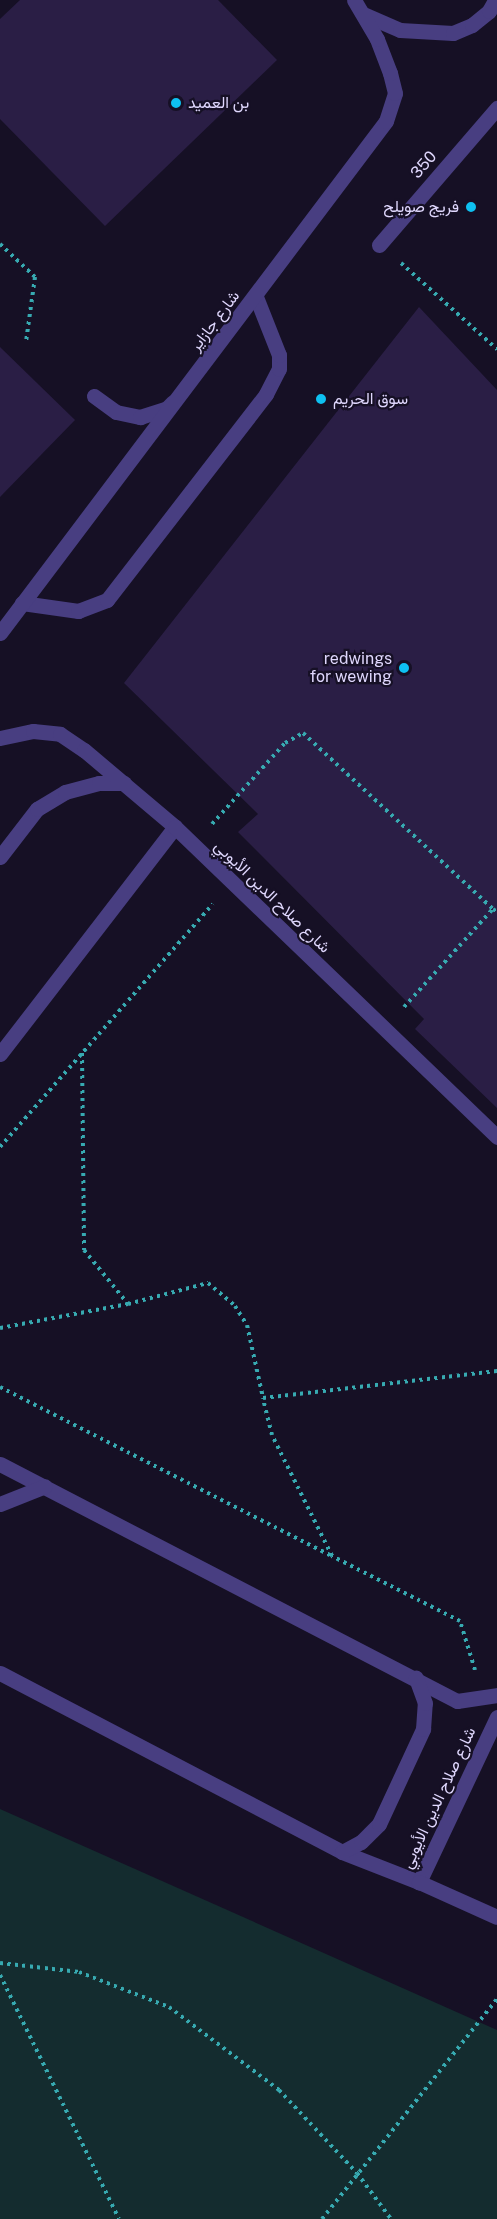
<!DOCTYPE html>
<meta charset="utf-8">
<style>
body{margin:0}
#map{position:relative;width:497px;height:2219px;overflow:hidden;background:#161025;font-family:"Public Sans",Vazirmatn,sans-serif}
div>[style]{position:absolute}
.green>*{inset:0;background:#142c2f}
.building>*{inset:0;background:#2a1e45}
.path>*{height:4px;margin-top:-2px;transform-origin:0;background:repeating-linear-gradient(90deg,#37aab1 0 3px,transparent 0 7.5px)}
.service>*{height:15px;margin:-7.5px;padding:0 7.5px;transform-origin:7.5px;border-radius:7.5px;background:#483e81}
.pedestrian>*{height:15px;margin:-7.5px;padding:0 7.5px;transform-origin:7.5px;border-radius:7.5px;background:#483e81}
.minor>*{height:15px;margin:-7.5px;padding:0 7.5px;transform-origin:7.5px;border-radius:7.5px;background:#483e81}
.tertiary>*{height:15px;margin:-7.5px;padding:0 7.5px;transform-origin:7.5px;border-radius:7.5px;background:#483e81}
.dots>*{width:16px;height:16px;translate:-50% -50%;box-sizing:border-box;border:3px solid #161025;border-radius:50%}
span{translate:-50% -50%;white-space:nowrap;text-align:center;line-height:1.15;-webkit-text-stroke:4.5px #161025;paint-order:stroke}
.poi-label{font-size:16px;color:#dfd7fd}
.left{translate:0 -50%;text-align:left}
.right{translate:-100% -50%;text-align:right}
.street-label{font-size:16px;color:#dfd7fd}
</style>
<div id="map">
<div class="green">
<i style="clip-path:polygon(0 1809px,497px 2030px,497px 2219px,0 2219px)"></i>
</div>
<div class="building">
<i style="clip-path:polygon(20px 0,218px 0,277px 60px,105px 226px,0 119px,0 19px)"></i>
<i style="clip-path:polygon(419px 307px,497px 390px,497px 1108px,415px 1029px,424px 1019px,238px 832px,258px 814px,124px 683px)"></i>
<i style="clip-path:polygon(0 347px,75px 420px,0 497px)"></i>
</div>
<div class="path">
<i style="left:0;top:244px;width:48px;rotate:43.3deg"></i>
<i style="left:35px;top:277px;width:66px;rotate:97.9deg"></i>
<i style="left:401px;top:263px;width:129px;rotate:41.9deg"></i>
<i style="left:212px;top:824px;width:109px;rotate:-48deg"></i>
<i style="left:285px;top:743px;width:21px;rotate:-29deg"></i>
<i style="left:303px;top:733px;width:259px;rotate:42.8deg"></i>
<i style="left:404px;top:1007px;width:132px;rotate:-47.8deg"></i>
<i style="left:493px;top:909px;width:5px;rotate:37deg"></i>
<i style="left:82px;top:1053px;width:197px;rotate:89.4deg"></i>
<i style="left:84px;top:1250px;width:70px;rotate:50.8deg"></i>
<i style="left:0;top:1147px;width:323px;rotate:-48.8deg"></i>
<i style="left:0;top:1328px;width:130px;rotate:-10.6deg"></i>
<i style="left:128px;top:1304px;width:83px;rotate:-14.7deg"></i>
<i style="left:208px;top:1283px;width:35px;rotate:40deg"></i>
<i style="left:235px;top:1306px;width:22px;rotate:58deg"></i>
<i style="left:247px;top:1325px;width:75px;rotate:77.6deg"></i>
<i style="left:0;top:1387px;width:372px;rotate:27deg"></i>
<i style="left:475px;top:1670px;width:51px;rotate:-107deg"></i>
<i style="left:460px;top:1621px;width:144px;rotate:-153.1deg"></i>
<i style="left:332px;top:1556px;width:135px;rotate:-116.4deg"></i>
<i style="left:272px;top:1435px;width:38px;rotate:-104deg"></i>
<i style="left:263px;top:1398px;width:236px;rotate:-6.6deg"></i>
<i style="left:0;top:1963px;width:80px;rotate:6.5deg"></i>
<i style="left:79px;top:1972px;width:97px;rotate:21.3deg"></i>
<i style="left:169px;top:2007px;width:138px;rotate:37deg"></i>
<i style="left:279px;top:2090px;width:114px;rotate:46.8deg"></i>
<i style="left:357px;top:2173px;width:57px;rotate:53.5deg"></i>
<i style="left:0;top:1975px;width:271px;rotate:64deg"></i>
<i style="left:322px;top:2219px;width:281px;rotate:-51.5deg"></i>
</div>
<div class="service">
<i style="left:363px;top:14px;width:40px;rotate:23.4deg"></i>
<i style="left:400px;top:30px;width:53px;rotate:3.2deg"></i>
<i style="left:453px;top:33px;width:21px;rotate:-23deg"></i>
<i style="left:472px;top:25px;width:22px;rotate:-39deg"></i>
<i style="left:489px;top:11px;width:13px;rotate:-61deg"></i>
<i style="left:94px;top:396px;width:27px;rotate:36deg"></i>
<i style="left:116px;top:412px;width:25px;rotate:12deg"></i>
<i style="left:140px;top:417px;width:28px;rotate:-18deg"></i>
<i style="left:167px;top:408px;width:8px;rotate:-45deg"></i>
<i style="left:22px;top:603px;width:57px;rotate:8.1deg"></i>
<i style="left:78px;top:611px;width:31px;rotate:-21deg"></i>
<i style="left:107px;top:600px;width:260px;rotate:-52.3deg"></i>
<i style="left:266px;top:394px;width:28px;rotate:-63deg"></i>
<i style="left:279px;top:369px;width:14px;rotate:-90deg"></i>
<i style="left:279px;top:355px;width:62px;rotate:-111.6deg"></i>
<i style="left:0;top:857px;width:61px;rotate:-52.4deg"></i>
<i style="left:37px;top:809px;width:33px;rotate:-31deg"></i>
<i style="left:65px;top:792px;width:35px;rotate:-15deg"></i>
<i style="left:99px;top:783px;width:25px"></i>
<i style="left:0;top:1054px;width:287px;rotate:-52.4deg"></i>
<i style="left:0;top:1464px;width:515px;rotate:27.41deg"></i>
<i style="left:457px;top:1701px;width:40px;rotate:-8.5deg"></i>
<i style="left:0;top:1504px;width:48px;rotate:-21.8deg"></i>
<i style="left:0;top:1673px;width:386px;rotate:27.6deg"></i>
<i style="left:342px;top:1852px;width:83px;rotate:21.3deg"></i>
<i style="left:342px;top:1852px;width:21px;rotate:-28deg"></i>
<i style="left:361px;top:1842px;width:25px;rotate:-45deg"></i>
<i style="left:379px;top:1824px;width:105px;rotate:-65.1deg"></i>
<i style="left:423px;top:1729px;width:26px;rotate:-86deg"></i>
<i style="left:425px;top:1703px;width:27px;rotate:-110deg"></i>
</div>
<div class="pedestrian">
<i style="left:379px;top:245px;width:181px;rotate:-49.3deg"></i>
</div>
<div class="minor">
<i style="left:0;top:738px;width:34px;rotate:-12deg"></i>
<i style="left:33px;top:731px;width:27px;rotate:6deg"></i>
<i style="left:60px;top:734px;width:29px;rotate:34deg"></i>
<i style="left:84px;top:750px;width:119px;rotate:40.2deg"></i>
<i style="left:175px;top:827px;width:447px;rotate:43.9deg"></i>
<i style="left:497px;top:1717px;width:183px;rotate:115.3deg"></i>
<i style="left:419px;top:1882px;width:85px;rotate:24.2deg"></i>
</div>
<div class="tertiary">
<i style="left:0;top:633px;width:641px;rotate:-52.99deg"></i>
<i style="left:386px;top:121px;width:29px;rotate:-72deg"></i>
<i style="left:395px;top:93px;width:21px;rotate:-104deg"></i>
<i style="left:390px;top:73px;width:36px;rotate:-111deg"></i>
<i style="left:377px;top:39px;width:45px;rotate:-120.5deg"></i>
</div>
<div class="dots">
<i style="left:176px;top:103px;background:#0ec0f1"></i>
<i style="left:471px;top:207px;background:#0ec0f1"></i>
<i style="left:321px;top:399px;background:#0ec0f1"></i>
<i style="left:404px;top:668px;background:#0ec0f1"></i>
</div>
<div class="poi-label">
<span class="left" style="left:188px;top:103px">بن العميد</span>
<span class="right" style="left:459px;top:207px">فريج صويلح</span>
<span class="left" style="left:333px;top:399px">سوق الحريم</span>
<span class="right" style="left:392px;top:668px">redwings<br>for wewing</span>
</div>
<div class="street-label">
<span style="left:424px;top:165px;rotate:-49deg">350</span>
<span style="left:215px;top:321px;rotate:-53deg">شارع جازاير</span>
<span style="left:272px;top:897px;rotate:44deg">شارع صلاح الدين الأيوبي</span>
<span style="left:439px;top:1798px;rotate:-65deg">شارع صلاح الدين الأيوبي</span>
</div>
</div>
